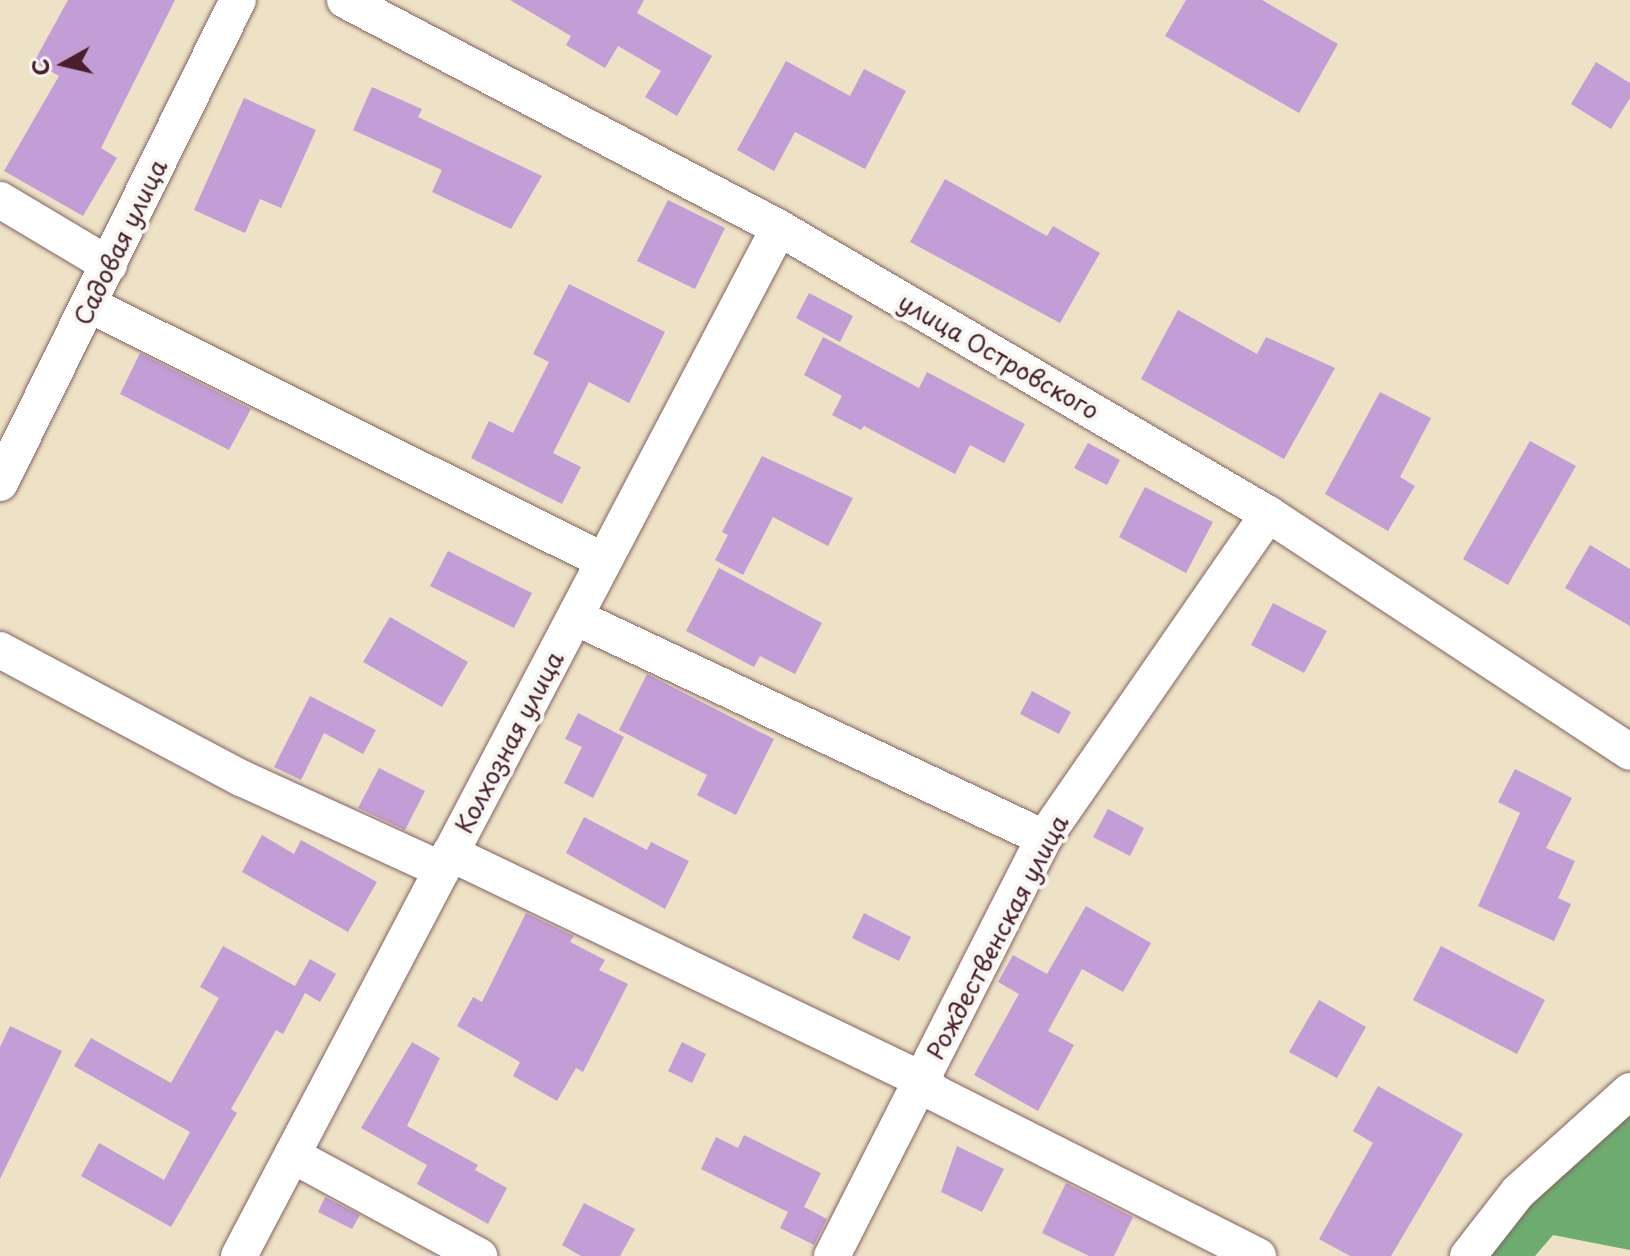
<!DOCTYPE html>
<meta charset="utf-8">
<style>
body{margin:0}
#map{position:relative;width:1630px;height:1256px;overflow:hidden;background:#ede2c5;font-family:"Playpen Sans",sans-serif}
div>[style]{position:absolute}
.forest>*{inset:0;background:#6dac6e}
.building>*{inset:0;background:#c39dd5}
.roads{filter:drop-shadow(0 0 2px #836361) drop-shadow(0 0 2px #836361)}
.minor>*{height:36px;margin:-18px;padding:0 18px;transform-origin:18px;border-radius:18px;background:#fff}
span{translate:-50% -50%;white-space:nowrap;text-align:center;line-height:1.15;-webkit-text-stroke:8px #f6f6f2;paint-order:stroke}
.street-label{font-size:24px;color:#4a1f2b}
.north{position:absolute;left:24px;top:24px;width:80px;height:80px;-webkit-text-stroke:6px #f6f6f2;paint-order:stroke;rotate:262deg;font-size:22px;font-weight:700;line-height:32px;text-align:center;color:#4a1f2b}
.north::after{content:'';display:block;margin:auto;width:28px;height:36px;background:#4a1f2b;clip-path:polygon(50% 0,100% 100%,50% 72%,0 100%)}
</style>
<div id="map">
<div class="forest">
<i style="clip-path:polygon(1630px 1112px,1630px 1250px,1553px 1235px,1535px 1256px,1490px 1256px,1505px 1232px,1583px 1151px)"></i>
</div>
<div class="building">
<i style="clip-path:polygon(68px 0,175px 0,101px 148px,117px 158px,83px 216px,4px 171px,59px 76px,34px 62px)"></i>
<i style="clip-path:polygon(510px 0,644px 0,637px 13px,712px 56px,677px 116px,645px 97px,661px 71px,618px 46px,605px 68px,566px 45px,571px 36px)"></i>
<i style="clip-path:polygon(1186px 0,1262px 0,1338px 44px,1299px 113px,1165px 36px)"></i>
<i style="clip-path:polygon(786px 61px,850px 96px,864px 69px,906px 91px,865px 169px,795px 132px,774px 171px,737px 150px)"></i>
<i style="clip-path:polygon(1596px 62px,1630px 83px,1630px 98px,1611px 129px,1571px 104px)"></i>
<i style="clip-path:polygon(372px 87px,422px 109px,418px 117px,542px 176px,511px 229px,432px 192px,442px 170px,353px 130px)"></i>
<i style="clip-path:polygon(244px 98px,316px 130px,281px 208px,260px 199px,245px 233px,194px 210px)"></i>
<i style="clip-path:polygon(945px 179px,1047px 236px,1053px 226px,1100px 253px,1060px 323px,910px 242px)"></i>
<i style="clip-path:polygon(668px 200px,725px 228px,695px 289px,637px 261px)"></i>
<i style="clip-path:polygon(569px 284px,665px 332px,629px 403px,589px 382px,553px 453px,581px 467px,562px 504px,471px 458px,489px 421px,513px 433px,549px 362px,533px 354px)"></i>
<i style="clip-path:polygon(809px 293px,853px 316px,840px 342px,796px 318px)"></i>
<i style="clip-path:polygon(1178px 310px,1257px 354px,1266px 337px,1335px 368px,1284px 459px,1141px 379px)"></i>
<i style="clip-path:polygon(823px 337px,919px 388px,927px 372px,1025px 424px,1004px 463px,970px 445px,955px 474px,864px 426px,861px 430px,832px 415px,842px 396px,804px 375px)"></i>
<i style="clip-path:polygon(140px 353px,251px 409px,229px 450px,120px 394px)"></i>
<i style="clip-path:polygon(1380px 392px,1431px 418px,1400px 477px,1415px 486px,1388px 531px,1325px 494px)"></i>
<i style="clip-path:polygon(1530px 441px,1576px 466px,1508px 585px,1463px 559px)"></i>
<i style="clip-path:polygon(1088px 443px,1120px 460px,1107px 485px,1074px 468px)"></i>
<i style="clip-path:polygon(762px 456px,853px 498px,828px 546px,773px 517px,743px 575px,715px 560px,728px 535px,722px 532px)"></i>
<i style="clip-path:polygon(1145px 487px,1213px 522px,1186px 573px,1119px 537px)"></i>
<i style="clip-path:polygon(1590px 545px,1630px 569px,1630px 626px,1565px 588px)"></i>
<i style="clip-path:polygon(448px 551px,532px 593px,514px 628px,430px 586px)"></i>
<i style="clip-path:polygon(719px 568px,822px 623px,795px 674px,760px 656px,754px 667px,686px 631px)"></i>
<i style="clip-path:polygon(1273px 603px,1327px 631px,1304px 673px,1251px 645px)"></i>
<i style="clip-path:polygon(390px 617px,468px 662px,442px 707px,363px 662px)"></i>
<i style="clip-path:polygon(647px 674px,774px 739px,736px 815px,697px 795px,707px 775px,619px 730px)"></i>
<i style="clip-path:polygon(1032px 691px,1071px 712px,1059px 734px,1020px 714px)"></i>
<i style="clip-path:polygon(310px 696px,376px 730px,363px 754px,324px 733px,301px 780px,274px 767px)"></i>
<i style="clip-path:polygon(578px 713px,624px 737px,593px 798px,564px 783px,582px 747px,565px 739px)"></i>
<i style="clip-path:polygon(379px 768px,425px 791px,405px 830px,358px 808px)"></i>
<i style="clip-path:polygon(1515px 769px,1572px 798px,1546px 848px,1575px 861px,1558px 898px,1571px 904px,1554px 941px,1478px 906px,1520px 813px,1498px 802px)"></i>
<i style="clip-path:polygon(1108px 809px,1144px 828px,1130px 856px,1093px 837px)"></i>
<i style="clip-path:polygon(584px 817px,647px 850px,651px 842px,689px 861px,665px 909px,566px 853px)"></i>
<i style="clip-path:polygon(262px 835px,294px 854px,301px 840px,377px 882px,348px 932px,242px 872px)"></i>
<i style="clip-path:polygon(1086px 906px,1151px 943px,1123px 992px,1082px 969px,1048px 1031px,1074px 1045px,1038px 1111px,974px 1075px,1019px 994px,998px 982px,1013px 955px,1047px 974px)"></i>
<i style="clip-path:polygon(526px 913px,574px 936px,570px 942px,605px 960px,599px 970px,628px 984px,583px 1072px,576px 1068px,557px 1101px,513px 1076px,520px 1062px,457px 1026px,473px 997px,482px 1002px)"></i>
<i style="clip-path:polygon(864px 913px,911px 937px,899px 961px,852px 938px)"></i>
<i style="clip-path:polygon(223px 946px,295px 986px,310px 959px,336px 974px,320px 1002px,305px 993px,283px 1034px,276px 1030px,231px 1109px,237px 1113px,171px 1227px,81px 1176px,99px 1143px,164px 1180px,190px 1132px,74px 1066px,91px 1038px,171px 1083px,219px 998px,200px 987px)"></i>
<i style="clip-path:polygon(1441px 946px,1545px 1000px,1517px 1054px,1413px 1000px)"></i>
<i style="clip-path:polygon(1319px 1000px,1366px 1027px,1337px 1078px,1289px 1052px)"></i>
<i style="clip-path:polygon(10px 1026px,62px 1051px,0 1179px,0 1047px)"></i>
<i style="clip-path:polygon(412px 1042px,440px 1058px,407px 1126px,478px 1165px,475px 1170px,507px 1188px,488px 1224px,417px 1184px,427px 1165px,361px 1128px)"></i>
<i style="clip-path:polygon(682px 1042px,706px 1054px,692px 1083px,668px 1071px)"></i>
<i style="clip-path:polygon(1378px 1086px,1463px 1134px,1391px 1256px,1350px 1256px,1319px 1239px,1373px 1143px,1353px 1131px)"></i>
<i style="clip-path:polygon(744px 1135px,821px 1173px,804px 1207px,827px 1219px,814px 1245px,780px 1228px,788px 1212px,701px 1169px,716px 1137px,738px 1148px)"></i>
<i style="clip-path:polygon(957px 1146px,1004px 1169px,982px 1212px,941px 1192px)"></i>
<i style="clip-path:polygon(1066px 1183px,1133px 1217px,1114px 1256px,1089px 1256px,1042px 1233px)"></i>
<i style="clip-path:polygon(325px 1197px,360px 1215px,352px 1229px,318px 1212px)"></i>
<i style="clip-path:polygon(584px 1203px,635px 1229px,620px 1256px,581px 1256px,562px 1245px)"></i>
</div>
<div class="roads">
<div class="minor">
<i style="left:345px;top:0;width:490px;rotate:27.7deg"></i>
<i style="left:779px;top:228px;width:566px;rotate:30.32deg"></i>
<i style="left:1268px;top:514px;width:433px;rotate:33.3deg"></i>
<i style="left:0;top:200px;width:127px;rotate:30.8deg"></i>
<i style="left:90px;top:305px;width:574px;rotate:26.48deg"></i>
<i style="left:0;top:483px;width:538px;rotate:-63.77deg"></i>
<i style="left:575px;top:617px;width:518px;rotate:25.23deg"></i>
<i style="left:0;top:650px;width:273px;rotate:28deg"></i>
<i style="left:241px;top:778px;width:221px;rotate:24.6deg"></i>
<i style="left:450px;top:853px;width:524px;rotate:25.68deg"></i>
<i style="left:922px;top:1080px;width:18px;rotate:45deg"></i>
<i style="left:935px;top:1093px;width:362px;rotate:26.8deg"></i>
<i style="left:292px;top:1155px;width:213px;rotate:28.4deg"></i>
<i style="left:239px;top:1256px;width:1161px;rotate:-62.29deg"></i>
<i style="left:832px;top:1256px;width:469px;rotate:-63.1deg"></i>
<i style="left:1044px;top:838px;width:394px;rotate:-55.3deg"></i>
<i style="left:1468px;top:1256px;width:81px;rotate:-52deg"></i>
<i style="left:1518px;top:1192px;width:151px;rotate:-42deg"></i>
</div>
</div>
<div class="street-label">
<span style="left:120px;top:242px;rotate:-64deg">Садовая улица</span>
<span style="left:999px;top:356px;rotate:30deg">улица Островского</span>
<span style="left:509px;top:742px;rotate:-62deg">Колхозная улица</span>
<span style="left:997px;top:937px;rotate:-62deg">Рождественская улица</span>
</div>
<div class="north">С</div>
</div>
